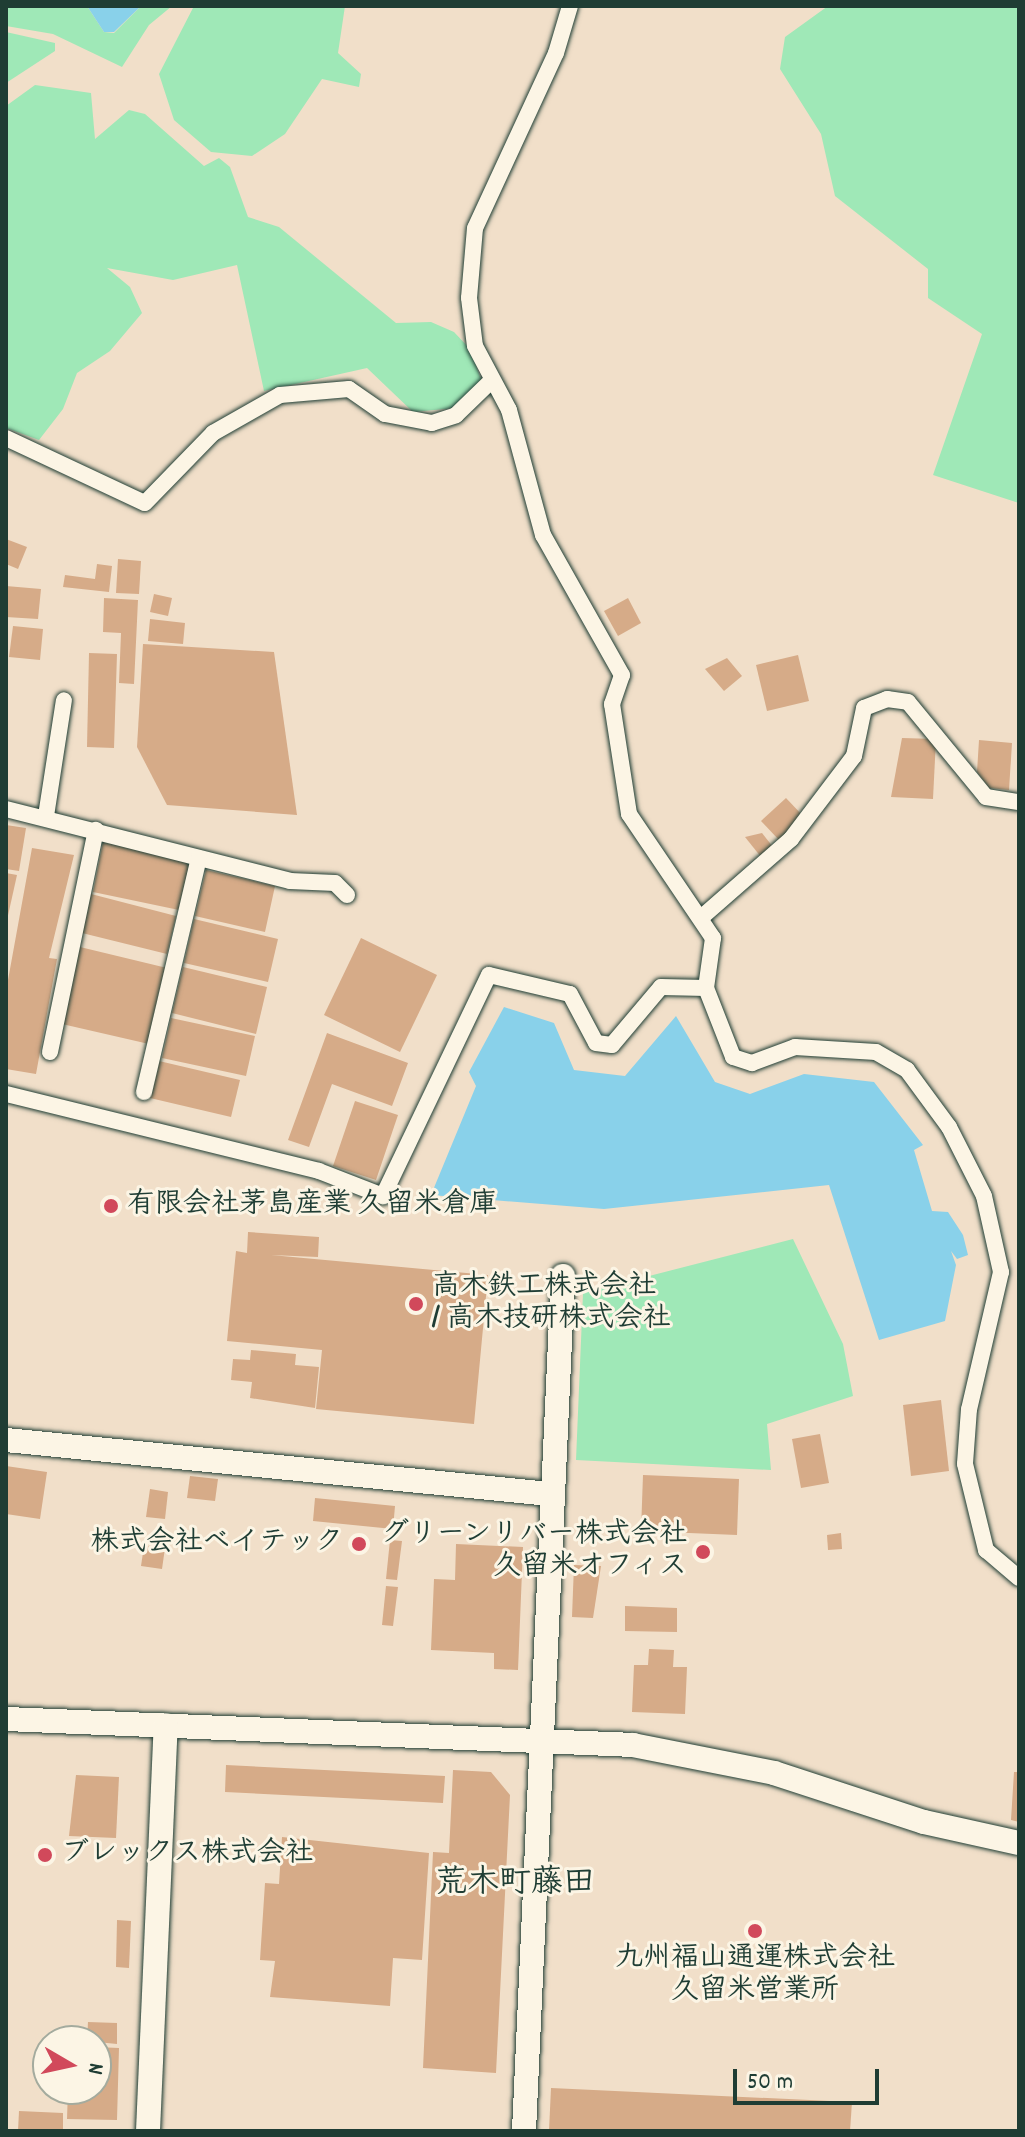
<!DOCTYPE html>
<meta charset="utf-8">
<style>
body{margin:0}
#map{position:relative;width:1025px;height:2137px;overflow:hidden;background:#f1dfc9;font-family:Dekko,"Klee One",sans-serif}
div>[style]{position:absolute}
.green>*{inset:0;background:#9fe8b7}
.water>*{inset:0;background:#89d1ea}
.building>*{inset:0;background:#d6ab88}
.roads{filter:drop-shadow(0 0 2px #1f3d34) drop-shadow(0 0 2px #1f3d34)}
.street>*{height:16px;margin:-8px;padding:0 8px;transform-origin:8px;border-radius:8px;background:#fcf5e5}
.secondary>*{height:24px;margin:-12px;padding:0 12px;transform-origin:12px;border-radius:12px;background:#fcf5e5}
.dots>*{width:22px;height:22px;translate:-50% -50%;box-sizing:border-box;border:4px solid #fcf5e5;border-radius:50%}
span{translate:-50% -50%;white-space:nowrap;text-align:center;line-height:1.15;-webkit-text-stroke:6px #fcf5e5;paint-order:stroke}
.poi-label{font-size:28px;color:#1f3d34;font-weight:700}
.left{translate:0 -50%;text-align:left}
.right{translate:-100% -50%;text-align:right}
.quarter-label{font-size:32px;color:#1f3d34;font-weight:700}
.frame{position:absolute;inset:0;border:8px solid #1f3d34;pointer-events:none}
.north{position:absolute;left:32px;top:2025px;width:80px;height:80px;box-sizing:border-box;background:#fcf5e5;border:2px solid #a4ab9e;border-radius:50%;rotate:99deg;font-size:22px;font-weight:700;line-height:32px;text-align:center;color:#1f3d34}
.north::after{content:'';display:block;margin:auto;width:28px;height:36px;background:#d1495b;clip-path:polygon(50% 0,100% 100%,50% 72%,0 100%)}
.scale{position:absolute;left:733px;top:2069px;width:146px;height:36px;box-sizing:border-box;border:4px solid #1f3d34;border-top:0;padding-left:10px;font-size:24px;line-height:28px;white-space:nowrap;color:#1f3d34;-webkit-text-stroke:6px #fcf5e5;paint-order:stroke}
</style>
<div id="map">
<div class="green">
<i style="clip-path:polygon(6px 6px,87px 6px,104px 32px,114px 33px,141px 6px,172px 6px,149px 25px,122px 67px,53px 34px,6px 26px)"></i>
<i style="clip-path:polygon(194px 6px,345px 6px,338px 53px,361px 74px,359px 87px,322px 79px,285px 134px,252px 156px,211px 152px,174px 120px,159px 74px)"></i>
<i style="clip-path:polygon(828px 6px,1019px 6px,1019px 503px,933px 475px,982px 334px,928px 298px,928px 269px,835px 196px,821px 134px,780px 69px,785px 37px)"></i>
<i style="clip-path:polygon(6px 32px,55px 43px,55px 51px,6px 83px)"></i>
<i style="clip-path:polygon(35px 85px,91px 93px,95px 139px,129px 110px,145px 114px,204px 166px,219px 158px,230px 167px,248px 217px,279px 227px,396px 323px,431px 322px,454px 332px,470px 349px,482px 382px,456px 408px,413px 412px,367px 368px,264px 391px,237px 265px,173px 280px,107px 268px,130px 287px,142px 313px,110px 351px,77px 373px,63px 409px,39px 440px,6px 428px,6px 106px)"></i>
<i style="clip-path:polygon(793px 1239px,843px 1344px,853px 1396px,767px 1424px,771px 1470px,576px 1460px,583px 1293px)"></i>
</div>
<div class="water">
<i style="clip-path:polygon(87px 6px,141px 6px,114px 32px,104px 32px)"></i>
<i style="clip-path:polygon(504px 1007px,554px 1023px,574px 1070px,625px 1076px,676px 1016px,715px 1082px,750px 1094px,804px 1074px,874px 1082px,923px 1145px,914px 1150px,932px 1211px,948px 1212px,963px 1235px,968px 1255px,957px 1259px,951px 1251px,956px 1265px,945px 1321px,879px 1340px,829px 1185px,604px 1209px,431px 1195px,476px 1086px,469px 1072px)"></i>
</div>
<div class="building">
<i style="clip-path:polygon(6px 539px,27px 547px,18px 569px,6px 564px)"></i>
<i style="clip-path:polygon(118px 559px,141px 561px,139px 594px,116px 593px)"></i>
<i style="clip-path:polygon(97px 564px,112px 566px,109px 592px,63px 587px,65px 575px,95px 579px)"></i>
<i style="clip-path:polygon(6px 586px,41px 589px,38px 619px,6px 617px)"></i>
<i style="clip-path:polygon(154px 594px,172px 598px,168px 616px,150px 612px)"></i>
<i style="clip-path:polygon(104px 598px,138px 600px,134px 684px,119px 683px,121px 633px,103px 632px)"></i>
<i style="clip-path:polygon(628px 598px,641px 623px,618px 636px,604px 611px)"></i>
<i style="clip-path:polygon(150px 619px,185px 623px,183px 644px,148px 641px)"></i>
<i style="clip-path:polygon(13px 626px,43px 629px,40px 660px,9px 657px)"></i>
<i style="clip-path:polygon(143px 644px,274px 652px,297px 815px,167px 805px,137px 747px)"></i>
<i style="clip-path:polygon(89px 653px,117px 654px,114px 748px,87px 747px)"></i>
<i style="clip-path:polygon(798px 655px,809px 701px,767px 711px,756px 665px)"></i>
<i style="clip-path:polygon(727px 658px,742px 676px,724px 691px,705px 669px)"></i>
<i style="clip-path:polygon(902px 738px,936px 739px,933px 799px,891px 797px)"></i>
<i style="clip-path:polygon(979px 740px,1012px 743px,1009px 790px,989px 788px,977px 772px)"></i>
<i style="clip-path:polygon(786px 798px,804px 817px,779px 840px,761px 821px)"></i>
<i style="clip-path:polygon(6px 825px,26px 828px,19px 871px,6px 869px)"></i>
<i style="clip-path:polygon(762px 833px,773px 847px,761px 857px,745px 837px)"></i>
<i style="clip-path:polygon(103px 842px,190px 862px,179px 910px,93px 892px)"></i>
<i style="clip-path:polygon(32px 848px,74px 855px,49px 958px,57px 959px,36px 1074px,6px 1069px,6px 991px)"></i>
<i style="clip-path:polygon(206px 870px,275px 886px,265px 932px,195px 916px)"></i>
<i style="clip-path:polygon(6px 873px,17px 875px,7px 920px,6px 920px)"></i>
<i style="clip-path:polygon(91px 894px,176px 916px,167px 954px,82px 933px)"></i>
<i style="clip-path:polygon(194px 919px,278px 939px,268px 982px,184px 963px)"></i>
<i style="clip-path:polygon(361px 938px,437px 975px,400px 1052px,324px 1015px)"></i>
<i style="clip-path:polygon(80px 947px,167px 968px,149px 1044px,62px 1024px)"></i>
<i style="clip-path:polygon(183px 967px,267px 987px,256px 1034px,172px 1013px)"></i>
<i style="clip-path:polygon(171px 1018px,255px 1036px,246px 1076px,162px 1058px)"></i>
<i style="clip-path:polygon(327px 1033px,408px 1063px,392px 1106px,332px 1084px,309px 1147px,288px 1140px)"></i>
<i style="clip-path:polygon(159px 1061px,240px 1080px,231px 1117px,150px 1098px)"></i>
<i style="clip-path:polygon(355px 1101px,398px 1115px,376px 1180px,333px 1166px)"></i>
<i style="clip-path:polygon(248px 1232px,319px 1237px,318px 1257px,271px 1255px,488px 1275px,474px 1424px,316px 1409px,322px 1350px,227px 1341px,236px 1251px,247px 1253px)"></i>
<i style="clip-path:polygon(251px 1350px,296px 1354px,295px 1365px,319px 1367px,315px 1408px,250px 1398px,252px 1382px,231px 1380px,233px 1359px,250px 1360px)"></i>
<i style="clip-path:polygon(941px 1400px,949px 1471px,911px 1476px,903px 1405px)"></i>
<i style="clip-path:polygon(820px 1434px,829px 1483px,801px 1488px,792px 1439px)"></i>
<i style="clip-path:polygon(6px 1466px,47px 1472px,40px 1519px,6px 1514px)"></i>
<i style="clip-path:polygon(643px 1475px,739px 1479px,737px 1535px,641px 1531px)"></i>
<i style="clip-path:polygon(190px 1476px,218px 1479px,215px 1501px,187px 1498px)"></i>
<i style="clip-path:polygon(150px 1489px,168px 1492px,165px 1519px,146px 1517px)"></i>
<i style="clip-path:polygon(315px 1498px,395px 1506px,393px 1529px,313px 1521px)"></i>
<i style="clip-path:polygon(841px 1533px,842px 1549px,828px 1550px,827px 1535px)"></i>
<i style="clip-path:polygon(390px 1540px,402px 1541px,397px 1580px,386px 1579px)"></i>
<i style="clip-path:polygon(456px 1544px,523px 1547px,518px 1670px,494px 1669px,494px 1653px,431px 1650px,434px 1579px,455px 1580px)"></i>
<i style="clip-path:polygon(144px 1546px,165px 1548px,162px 1569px,141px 1566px)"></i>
<i style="clip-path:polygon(574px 1565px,601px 1566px,593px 1618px,572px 1617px)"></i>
<i style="clip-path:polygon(386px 1586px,398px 1587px,393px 1626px,382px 1625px)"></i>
<i style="clip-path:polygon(625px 1606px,677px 1608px,677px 1632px,625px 1631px)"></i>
<i style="clip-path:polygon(649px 1649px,674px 1650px,673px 1667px,687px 1667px,685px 1714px,632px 1712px,634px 1665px,648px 1665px)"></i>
<i style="clip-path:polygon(226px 1765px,445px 1776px,443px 1803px,225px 1792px)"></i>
<i style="clip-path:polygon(453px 1770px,491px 1772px,510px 1795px,496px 2073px,423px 2068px,433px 1852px,449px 1853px)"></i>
<i style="clip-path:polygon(1014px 1772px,1019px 1772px,1019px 1822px,1011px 1820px)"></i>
<i style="clip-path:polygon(76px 1775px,119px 1777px,116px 1838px,69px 1836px)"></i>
<i style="clip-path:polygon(282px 1837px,429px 1853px,422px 1960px,393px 1958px,390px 2006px,270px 1997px,275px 1961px,260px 1960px,265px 1883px,279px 1884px)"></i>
<i style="clip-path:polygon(117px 1920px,131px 1921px,129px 1968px,116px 1967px)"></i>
<i style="clip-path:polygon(88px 2022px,117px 2023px,117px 2044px,87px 2041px)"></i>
<i style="clip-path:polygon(96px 2047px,119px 2048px,117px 2120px,67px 2119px,68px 2089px,96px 2089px)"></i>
<i style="clip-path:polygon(551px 2088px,852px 2102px,850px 2131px,549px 2131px)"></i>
<i style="clip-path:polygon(19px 2111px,63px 2113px,63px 2131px,18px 2131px)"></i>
</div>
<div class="roads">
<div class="street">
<i style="left:570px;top:6px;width:49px;rotate:106.6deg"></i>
<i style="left:556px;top:53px;width:193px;rotate:114.8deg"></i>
<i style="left:475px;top:228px;width:70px;rotate:94.9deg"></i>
<i style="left:469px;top:298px;width:48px;rotate:82.9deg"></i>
<i style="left:475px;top:346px;width:72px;rotate:62deg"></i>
<i style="left:509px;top:410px;width:130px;rotate:74.8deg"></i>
<i style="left:543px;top:535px;width:161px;rotate:60.6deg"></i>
<i style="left:622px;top:675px;width:31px;rotate:109deg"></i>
<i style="left:612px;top:704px;width:111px;rotate:81.2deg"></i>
<i style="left:629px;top:814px;width:150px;rotate:55.9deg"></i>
<i style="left:713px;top:938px;width:50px;rotate:98deg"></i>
<i style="left:706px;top:988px;width:74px;rotate:68.6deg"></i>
<i style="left:733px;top:1057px;width:20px;rotate:18deg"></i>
<i style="left:752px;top:1063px;width:46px;rotate:-20.4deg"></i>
<i style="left:795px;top:1047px;width:81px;rotate:3.5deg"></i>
<i style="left:876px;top:1052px;width:36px;rotate:30deg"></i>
<i style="left:907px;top:1070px;width:71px;rotate:53.6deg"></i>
<i style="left:949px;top:1127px;width:77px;rotate:63.1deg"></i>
<i style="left:984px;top:1196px;width:78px;rotate:77.4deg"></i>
<i style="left:1001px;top:1272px;width:141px;rotate:103.1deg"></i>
<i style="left:969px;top:1409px;width:55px;rotate:94.2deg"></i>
<i style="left:965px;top:1464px;width:89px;rotate:76.3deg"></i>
<i style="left:986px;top:1550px;width:43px;rotate:40.3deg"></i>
<i style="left:6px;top:438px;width:153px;rotate:25.1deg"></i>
<i style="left:145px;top:503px;width:98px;rotate:-45.8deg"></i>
<i style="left:213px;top:433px;width:77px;rotate:-29.6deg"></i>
<i style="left:280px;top:395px;width:69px;rotate:-5deg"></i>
<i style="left:349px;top:389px;width:44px;rotate:34.8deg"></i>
<i style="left:385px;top:414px;width:48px;rotate:10.8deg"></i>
<i style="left:432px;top:423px;width:25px;rotate:-18deg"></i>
<i style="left:456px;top:415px;width:50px;rotate:-44.2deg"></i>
<i style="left:6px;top:809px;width:293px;rotate:14.2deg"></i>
<i style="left:290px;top:881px;width:45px;rotate:2.5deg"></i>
<i style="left:335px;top:883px;width:17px;rotate:45deg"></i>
<i style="left:46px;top:816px;width:117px;rotate:-81.2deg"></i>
<i style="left:703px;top:916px;width:117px;rotate:-41.2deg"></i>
<i style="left:791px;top:839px;width:104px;rotate:-52.8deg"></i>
<i style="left:854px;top:756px;width:49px;rotate:-78.2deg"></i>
<i style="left:864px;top:708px;width:25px;rotate:-21deg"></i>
<i style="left:887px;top:699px;width:21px;rotate:8deg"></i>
<i style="left:908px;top:702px;width:123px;rotate:50.6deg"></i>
<i style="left:986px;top:797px;width:33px;rotate:9deg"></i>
<i style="left:50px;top:1052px;width:227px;rotate:-78.3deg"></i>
<i style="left:144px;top:1092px;width:240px;rotate:-76.8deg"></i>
<i style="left:6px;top:1094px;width:322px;rotate:13.8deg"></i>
<i style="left:319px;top:1171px;width:69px;rotate:21.3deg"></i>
<i style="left:383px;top:1196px;width:245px;rotate:-64.4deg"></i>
<i style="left:489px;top:975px;width:83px;rotate:13.2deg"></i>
<i style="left:570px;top:994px;width:55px;rotate:62deg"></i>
<i style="left:596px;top:1043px;width:16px;rotate:7deg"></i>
<i style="left:612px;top:1045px;width:76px;rotate:-49.8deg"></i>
<i style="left:661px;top:987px;width:45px;rotate:1.3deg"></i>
</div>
<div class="secondary">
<i style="left:6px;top:1440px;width:547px;rotate:5.67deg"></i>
<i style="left:6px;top:1719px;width:628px;rotate:2.37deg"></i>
<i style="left:633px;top:1745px;width:144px;rotate:11.2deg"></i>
<i style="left:774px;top:1773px;width:158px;rotate:18.1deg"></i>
<i style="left:924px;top:1822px;width:97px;rotate:12.5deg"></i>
<i style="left:148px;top:2131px;width:406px;rotate:-87.5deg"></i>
<i style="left:524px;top:2131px;width:856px;rotate:-87.39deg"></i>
</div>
</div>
<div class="dots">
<i style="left:111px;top:1206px;background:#d1495b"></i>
<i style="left:416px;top:1304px;background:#d1495b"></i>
<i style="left:359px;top:1544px;background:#d1495b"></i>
<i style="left:703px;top:1552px;background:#d1495b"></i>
<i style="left:45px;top:1855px;background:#d1495b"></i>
<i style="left:755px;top:1931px;background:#d1495b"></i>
</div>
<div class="poi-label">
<span class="left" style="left:127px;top:1206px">有限会社茅島産業 久留米倉庫</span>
<span class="left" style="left:432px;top:1304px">高木鉄工株式会社<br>/ 高木技研株式会社</span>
<span class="right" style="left:687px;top:1552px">グリーンリバー株式会社<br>久留米オフィス</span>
<span class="right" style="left:343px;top:1544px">株式会社ベイテック</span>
<span class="left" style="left:61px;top:1855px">ブレックス株式会社</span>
<span style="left:755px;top:1976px">九州福山通運株式会社<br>久留米営業所</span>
</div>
<div class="quarter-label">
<span style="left:515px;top:1885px">荒木町藤田</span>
</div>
<div class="frame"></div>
<div class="north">N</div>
<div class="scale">50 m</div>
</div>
